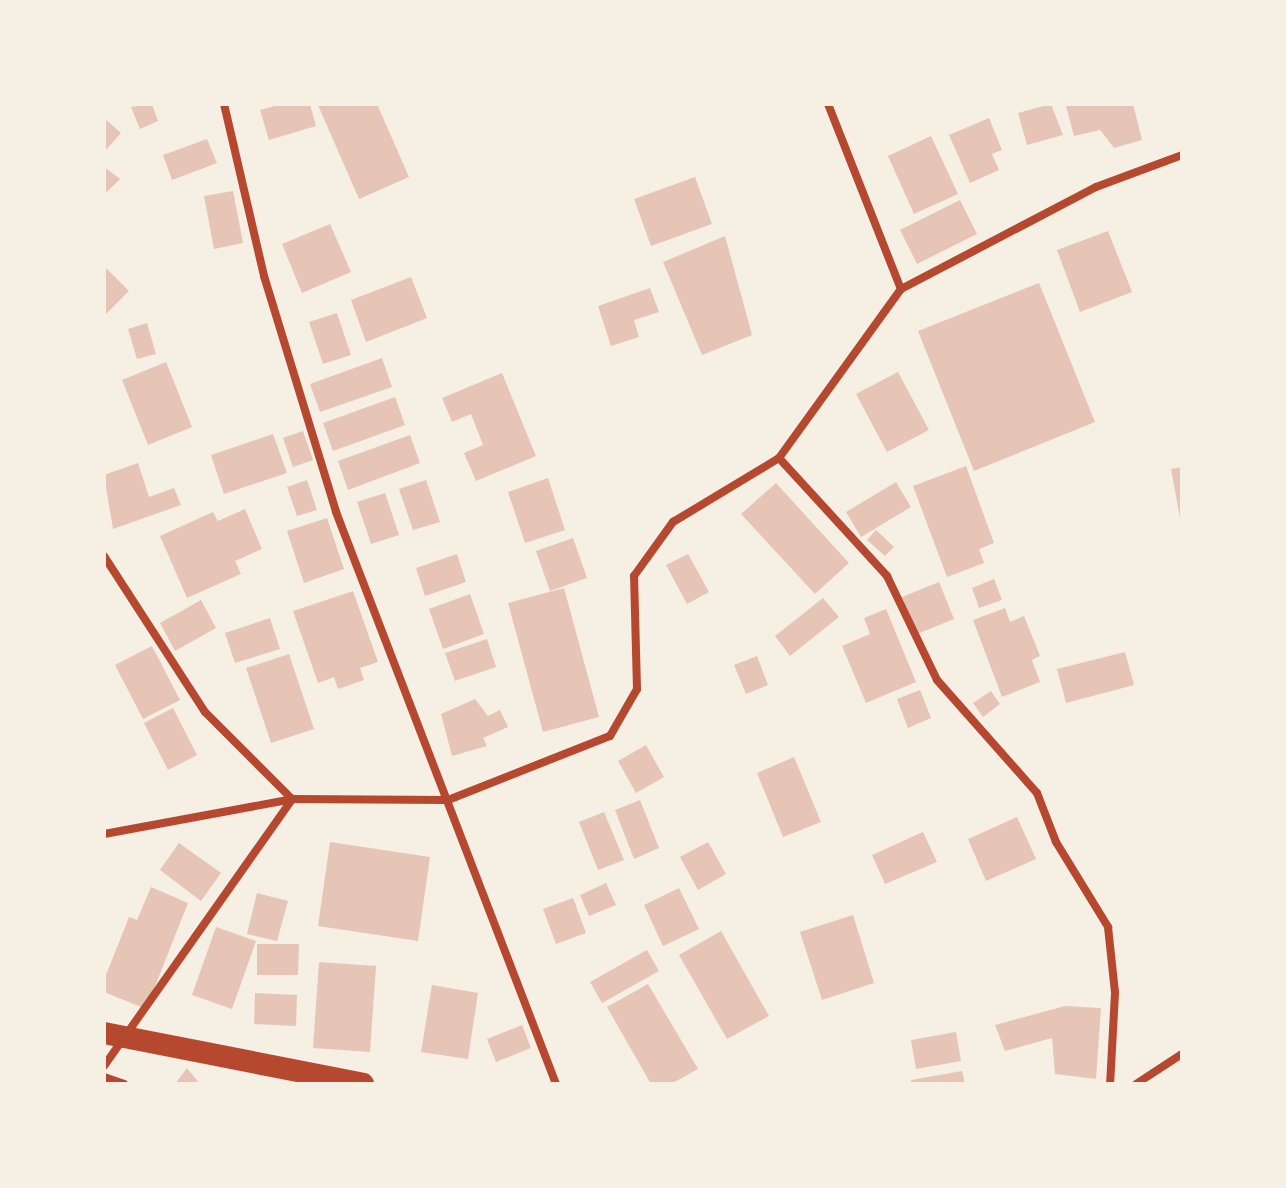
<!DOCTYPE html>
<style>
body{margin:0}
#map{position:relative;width:1286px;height:1188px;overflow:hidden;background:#f6efe4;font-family:"Titillium Web",sans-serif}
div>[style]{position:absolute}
.building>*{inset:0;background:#e6c5b7}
.minor>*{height:8px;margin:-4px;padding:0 4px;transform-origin:4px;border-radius:4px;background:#b5482f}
.trunk>*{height:22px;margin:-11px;padding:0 11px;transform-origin:11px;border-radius:11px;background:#b5482f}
span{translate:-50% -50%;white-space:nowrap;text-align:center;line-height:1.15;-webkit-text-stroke:8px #f6efe4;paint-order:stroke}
.frame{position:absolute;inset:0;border:106px solid #f6efe4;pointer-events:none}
</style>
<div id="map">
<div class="building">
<i style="clip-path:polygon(152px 104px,158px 121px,140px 129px,131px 107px)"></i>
<i style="clip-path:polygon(282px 104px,310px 104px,316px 126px,269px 140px,260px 110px)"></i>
<i style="clip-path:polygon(377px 104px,409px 177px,359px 199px,318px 105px)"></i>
<i style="clip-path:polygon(1051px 104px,1063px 135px,1027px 145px,1018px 113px)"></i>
<i style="clip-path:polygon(1133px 104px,1142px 140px,1114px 148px,1100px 130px,1074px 136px,1066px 106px)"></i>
<i style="clip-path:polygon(104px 118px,121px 133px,104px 152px)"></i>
<i style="clip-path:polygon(989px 118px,1002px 150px,992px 154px,999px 170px,970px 183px,949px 135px)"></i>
<i style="clip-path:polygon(931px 136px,958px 194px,914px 214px,888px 156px)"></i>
<i style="clip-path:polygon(207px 139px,217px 163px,172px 180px,163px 155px)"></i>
<i style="clip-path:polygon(104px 167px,120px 179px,104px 195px)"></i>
<i style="clip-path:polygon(695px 177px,712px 224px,651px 246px,634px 199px)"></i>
<i style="clip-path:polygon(233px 191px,243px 243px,214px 249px,204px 196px)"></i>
<i style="clip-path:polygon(960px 200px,977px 234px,917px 264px,900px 230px)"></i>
<i style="clip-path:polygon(330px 224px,351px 272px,302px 293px,282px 244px)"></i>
<i style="clip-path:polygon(1108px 231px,1132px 292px,1080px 312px,1057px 250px)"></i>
<i style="clip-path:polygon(725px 236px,752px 335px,702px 355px,663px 262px)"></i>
<i style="clip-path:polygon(104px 266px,129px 291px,104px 316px)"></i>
<i style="clip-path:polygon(411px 277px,427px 318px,366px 342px,351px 300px)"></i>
<i style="clip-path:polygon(1039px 283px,1095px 422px,974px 471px,918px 331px)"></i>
<i style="clip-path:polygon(650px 288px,659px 312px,634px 320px,639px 337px,611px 346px,598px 306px)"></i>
<i style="clip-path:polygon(337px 313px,351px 355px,323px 364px,309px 322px)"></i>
<i style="clip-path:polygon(147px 323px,156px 354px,137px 359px,128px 329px)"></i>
<i style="clip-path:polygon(382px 358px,392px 387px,320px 412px,310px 384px)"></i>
<i style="clip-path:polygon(166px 362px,192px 427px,148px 445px,122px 380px)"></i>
<i style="clip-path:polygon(898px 372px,929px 430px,887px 452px,856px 394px)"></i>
<i style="clip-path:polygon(502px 373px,536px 456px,476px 481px,464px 453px,483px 445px,471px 414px,452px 422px,442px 398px)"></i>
<i style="clip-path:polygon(395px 397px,405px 425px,333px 451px,323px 423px)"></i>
<i style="clip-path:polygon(303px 431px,313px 460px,293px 467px,283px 438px)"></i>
<i style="clip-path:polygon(273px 434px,287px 473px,224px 494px,211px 455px)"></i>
<i style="clip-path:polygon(410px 435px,420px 463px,348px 490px,338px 461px)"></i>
<i style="clip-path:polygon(138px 463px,149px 497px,174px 488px,181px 505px,113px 529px,104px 475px)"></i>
<i style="clip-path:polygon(966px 466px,994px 543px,979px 549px,984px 563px,947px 577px,913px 486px)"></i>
<i style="clip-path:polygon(1182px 467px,1182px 518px,1180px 518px,1171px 469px)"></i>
<i style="clip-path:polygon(548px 478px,565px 530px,525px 543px,508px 492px)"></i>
<i style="clip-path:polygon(307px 480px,317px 510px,297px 516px,287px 487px)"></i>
<i style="clip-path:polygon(426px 480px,440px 522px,413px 530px,399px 489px)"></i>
<i style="clip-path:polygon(896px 482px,911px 507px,861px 537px,846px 512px)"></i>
<i style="clip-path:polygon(776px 483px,849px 563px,815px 594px,741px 514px)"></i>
<i style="clip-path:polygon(385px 493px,399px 535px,371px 544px,357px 502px)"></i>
<i style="clip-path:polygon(245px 509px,262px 549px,235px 561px,241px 574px,187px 598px,160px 536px,213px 512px,218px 521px)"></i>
<i style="clip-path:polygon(327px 518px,344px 569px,304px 583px,287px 531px)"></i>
<i style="clip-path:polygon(876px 530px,894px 547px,885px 556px,867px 540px)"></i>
<i style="clip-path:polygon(573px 538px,587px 578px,550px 591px,536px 551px)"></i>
<i style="clip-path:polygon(457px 554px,466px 582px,425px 596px,416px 568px)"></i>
<i style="clip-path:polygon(688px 554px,709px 592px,687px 604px,666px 565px)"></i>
<i style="clip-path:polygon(994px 579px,1002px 600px,979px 608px,972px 588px)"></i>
<i style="clip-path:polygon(939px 582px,954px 619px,917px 634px,902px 597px)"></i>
<i style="clip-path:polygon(564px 588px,599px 717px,543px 732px,508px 603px)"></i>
<i style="clip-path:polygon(353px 591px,378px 662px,360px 668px,364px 680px,338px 689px,334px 677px,318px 683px,293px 611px)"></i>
<i style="clip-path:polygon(470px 594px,484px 634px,443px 649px,429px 609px)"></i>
<i style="clip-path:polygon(823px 598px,839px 617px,790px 656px,775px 636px)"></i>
<i style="clip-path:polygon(201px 600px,216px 628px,175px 651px,160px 623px)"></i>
<i style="clip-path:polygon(1005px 608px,1010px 622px,1024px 616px,1040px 656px,1032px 660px,1040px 682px,1002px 697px,973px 620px)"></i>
<i style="clip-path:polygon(886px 609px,916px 682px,866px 703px,842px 646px,870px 634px,864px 618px)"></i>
<i style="clip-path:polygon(270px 618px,280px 649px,235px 663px,225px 633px)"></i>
<i style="clip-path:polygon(487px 639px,496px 667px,455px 681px,445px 653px)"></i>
<i style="clip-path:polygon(152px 646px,180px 700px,143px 719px,115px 665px)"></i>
<i style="clip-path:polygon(1125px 652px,1134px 685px,1066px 703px,1057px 669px)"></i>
<i style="clip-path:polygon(289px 654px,314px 729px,271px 743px,246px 668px)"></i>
<i style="clip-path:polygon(757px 656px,768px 685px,746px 694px,734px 665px)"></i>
<i style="clip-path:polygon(920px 690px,931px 718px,908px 728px,897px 699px)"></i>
<i style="clip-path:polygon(991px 691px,1000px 704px,983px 717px,973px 703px)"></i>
<i style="clip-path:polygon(475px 699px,488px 716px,500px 710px,508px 727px,483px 738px,487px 746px,452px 756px,441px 714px)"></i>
<i style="clip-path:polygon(173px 708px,197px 755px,168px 770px,144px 723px)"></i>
<i style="clip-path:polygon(646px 745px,664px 777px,636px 793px,618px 761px)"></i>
<i style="clip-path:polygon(794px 757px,821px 822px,783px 837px,757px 773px)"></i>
<i style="clip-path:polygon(640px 800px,659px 848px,634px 859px,615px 810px)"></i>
<i style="clip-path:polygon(604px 812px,624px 860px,598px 870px,579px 822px)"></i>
<i style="clip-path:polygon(1017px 817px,1036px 859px,986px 881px,968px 839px)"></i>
<i style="clip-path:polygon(923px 832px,937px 862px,885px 884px,872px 855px)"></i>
<i style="clip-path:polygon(330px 842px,430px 857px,418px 941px,318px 926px)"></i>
<i style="clip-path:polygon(708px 842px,726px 874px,698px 890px,680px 857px)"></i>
<i style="clip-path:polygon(179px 843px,221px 873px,201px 901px,160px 870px)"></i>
<i style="clip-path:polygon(606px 883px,616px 905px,589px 916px,580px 895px)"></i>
<i style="clip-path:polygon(151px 887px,188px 903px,146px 1009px,104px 992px,104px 980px,129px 917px,137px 920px)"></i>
<i style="clip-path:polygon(679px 888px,699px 929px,663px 946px,644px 905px)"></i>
<i style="clip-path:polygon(257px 893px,288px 901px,277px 941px,247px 934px)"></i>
<i style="clip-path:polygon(573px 898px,586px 933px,556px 944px,543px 909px)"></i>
<i style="clip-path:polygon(853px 915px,874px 983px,822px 1000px,800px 932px)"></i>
<i style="clip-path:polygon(216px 927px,256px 941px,232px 1009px,192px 995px)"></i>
<i style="clip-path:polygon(721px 931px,769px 1016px,727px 1039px,679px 955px)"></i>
<i style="clip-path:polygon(257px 944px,299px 944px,298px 975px,257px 975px)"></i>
<i style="clip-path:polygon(647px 950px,659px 971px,602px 1003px,590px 982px)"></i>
<i style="clip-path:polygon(319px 962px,376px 966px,370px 1052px,313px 1048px)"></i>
<i style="clip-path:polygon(648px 984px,698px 1069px,671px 1084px,651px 1084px,607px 1007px)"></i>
<i style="clip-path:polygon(432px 985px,478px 993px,468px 1059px,421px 1052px)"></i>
<i style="clip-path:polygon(255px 993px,297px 995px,296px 1026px,254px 1024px)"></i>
<i style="clip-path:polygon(1065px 1006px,1101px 1008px,1096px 1079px,1055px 1074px,1052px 1038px,1005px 1051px,995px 1025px)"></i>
<i style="clip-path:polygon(522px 1025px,531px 1048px,496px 1062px,487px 1039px)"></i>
<i style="clip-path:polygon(956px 1032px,961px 1061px,916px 1069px,911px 1040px)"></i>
<i style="clip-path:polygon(187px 1068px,200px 1084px,175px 1084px)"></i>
<i style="clip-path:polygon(962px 1071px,965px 1084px,912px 1084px,911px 1080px)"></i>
</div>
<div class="minor">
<i style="left:224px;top:104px;width:177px;rotate:76.9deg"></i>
<i style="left:264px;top:276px;width:247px;rotate:73deg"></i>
<i style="left:336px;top:512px;width:613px;rotate:68.96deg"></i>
<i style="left:828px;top:104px;width:199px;rotate:68.5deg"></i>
<i style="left:779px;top:458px;width:160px;rotate:47.5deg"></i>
<i style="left:887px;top:576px;width:115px;rotate:64.3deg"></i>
<i style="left:937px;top:680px;width:151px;rotate:48.5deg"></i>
<i style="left:1037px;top:793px;width:53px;rotate:68.8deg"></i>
<i style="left:1056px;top:842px;width:100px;rotate:58.5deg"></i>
<i style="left:1108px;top:927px;width:66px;rotate:83.9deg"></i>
<i style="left:1115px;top:993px;width:91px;rotate:93.1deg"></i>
<i style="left:104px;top:556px;width:186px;rotate:57.1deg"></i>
<i style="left:205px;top:712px;width:123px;rotate:45deg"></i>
<i style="left:104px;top:834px;width:191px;rotate:-10.5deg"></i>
<i style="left:292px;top:799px;width:156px;rotate:0.4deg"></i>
<i style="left:448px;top:800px;width:174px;rotate:-21.6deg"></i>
<i style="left:610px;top:736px;width:54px;rotate:-60.1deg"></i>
<i style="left:637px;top:689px;width:113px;rotate:-91.5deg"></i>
<i style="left:634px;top:576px;width:67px;rotate:-54.2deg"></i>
<i style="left:673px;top:522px;width:124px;rotate:-31.1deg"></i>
<i style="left:779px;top:458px;width:208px;rotate:-54.2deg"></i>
<i style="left:901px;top:289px;width:220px;rotate:-27.6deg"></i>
<i style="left:1096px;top:187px;width:92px;rotate:-20.4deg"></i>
<i style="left:104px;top:1066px;width:327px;rotate:-54.8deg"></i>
<i style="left:104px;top:1077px;width:21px;rotate:19deg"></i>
<i style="left:1136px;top:1084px;width:55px;rotate:-33.1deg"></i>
</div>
<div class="trunk">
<i style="left:104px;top:1033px;width:264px;rotate:11.1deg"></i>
</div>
<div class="frame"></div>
</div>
